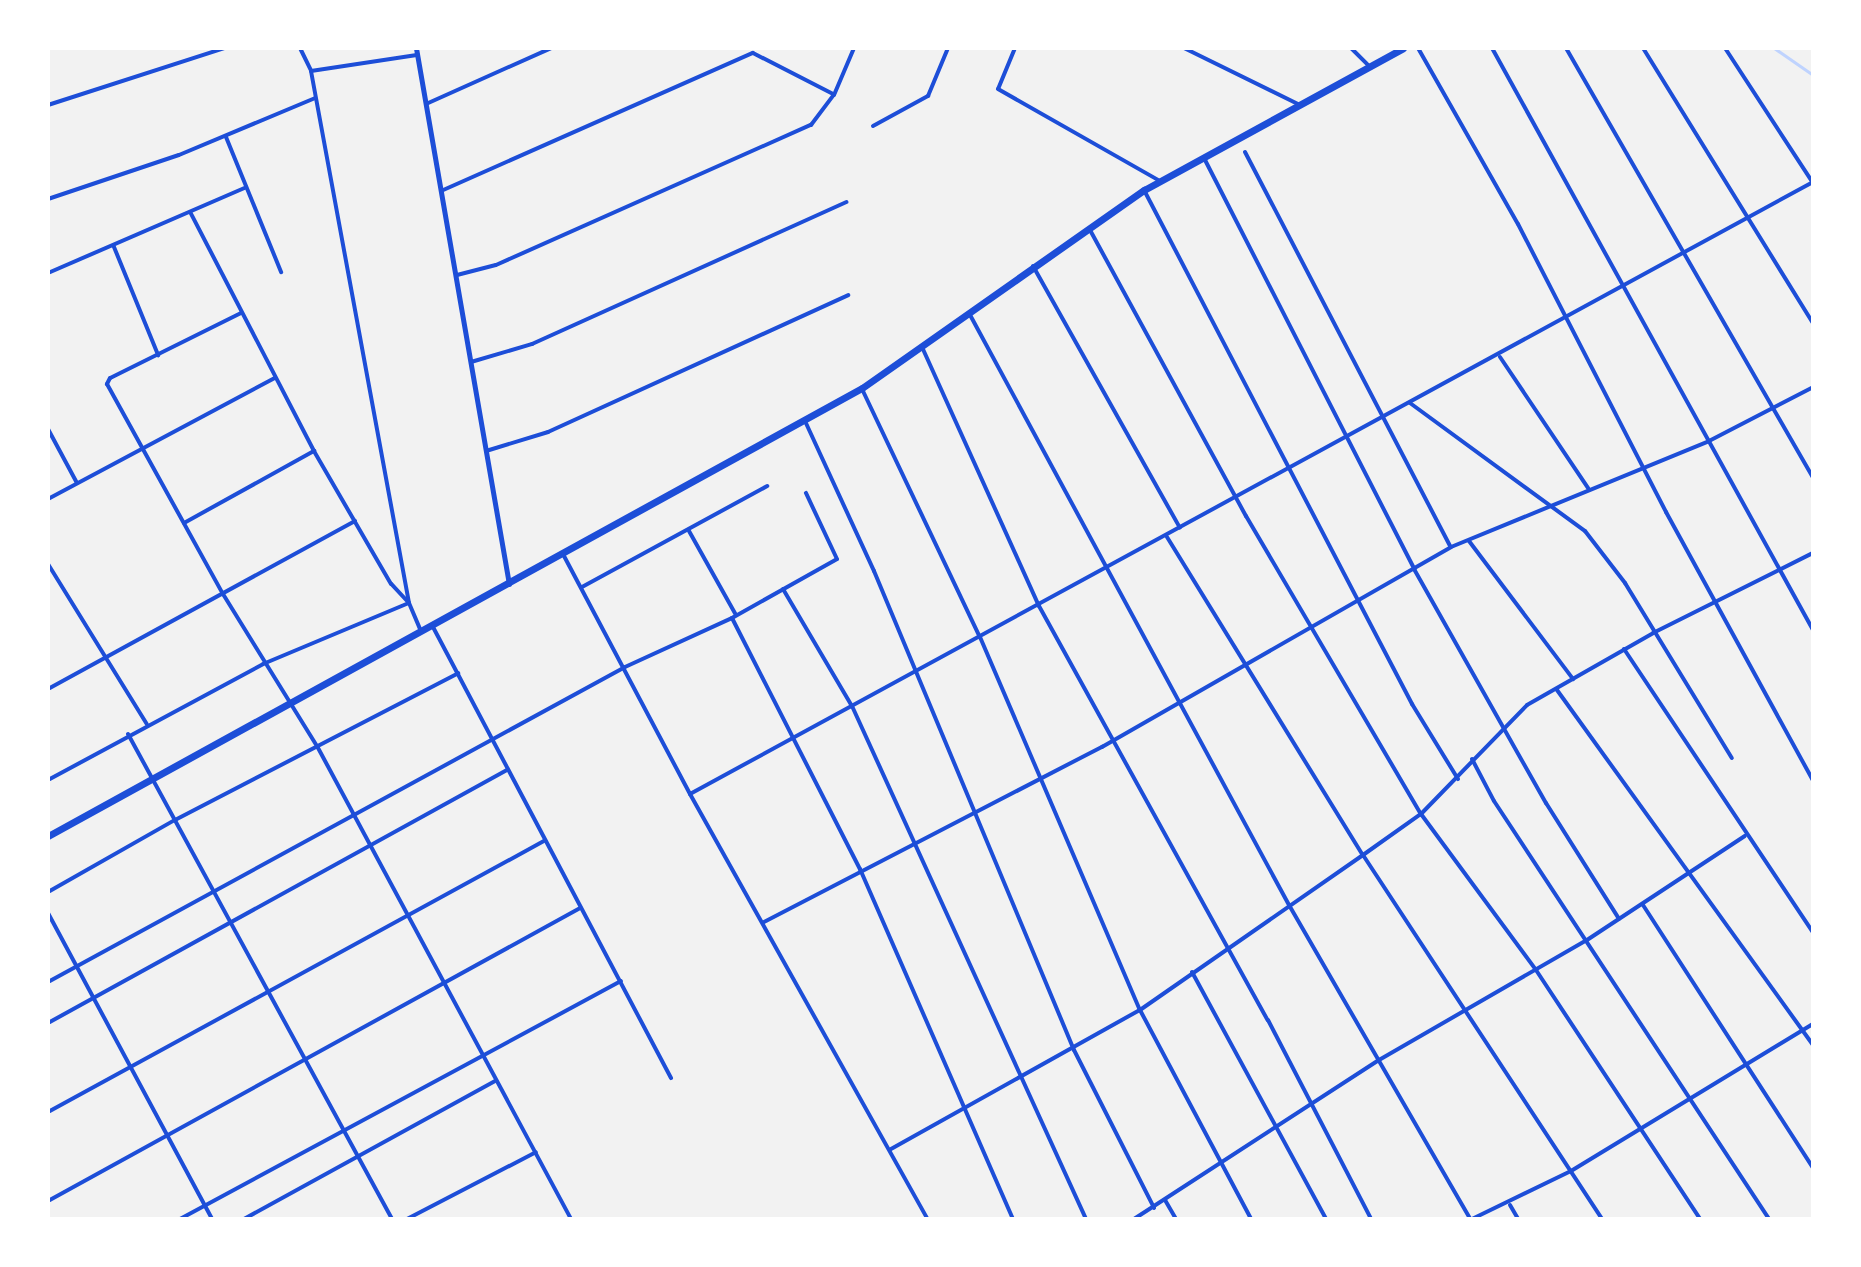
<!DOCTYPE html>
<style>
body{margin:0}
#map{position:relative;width:1861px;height:1267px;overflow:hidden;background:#f2f2f2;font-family:Commissioner,sans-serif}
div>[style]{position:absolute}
.stream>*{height:3px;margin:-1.5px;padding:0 1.5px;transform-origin:1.5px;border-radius:1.5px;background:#bfd3fe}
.minor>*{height:4px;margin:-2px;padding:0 2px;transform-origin:2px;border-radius:2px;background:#1d4ed8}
.tertiary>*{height:5px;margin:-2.5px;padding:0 2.5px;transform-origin:2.5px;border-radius:2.5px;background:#1d4ed8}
.trunk>*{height:7px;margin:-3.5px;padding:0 3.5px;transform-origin:3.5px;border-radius:3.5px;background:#1d4ed8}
span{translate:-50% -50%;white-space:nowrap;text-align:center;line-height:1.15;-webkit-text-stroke:8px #fff;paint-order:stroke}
.frame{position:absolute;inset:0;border:50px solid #fff;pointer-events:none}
</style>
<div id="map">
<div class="stream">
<i style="left:1774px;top:48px;width:47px;rotate:34.7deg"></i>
</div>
<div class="minor">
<i style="left:300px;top:48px;width:25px;rotate:64deg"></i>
<i style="left:311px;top:71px;width:541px;rotate:79.56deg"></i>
<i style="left:409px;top:603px;width:30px;rotate:67deg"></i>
<i style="left:1015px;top:48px;width:44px;rotate:112.5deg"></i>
<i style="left:998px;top:89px;width:186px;rotate:29.6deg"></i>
<i style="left:1184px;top:48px;width:127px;rotate:26.2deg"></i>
<i style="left:1351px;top:48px;width:25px;rotate:45deg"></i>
<i style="left:1418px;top:48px;width:202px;rotate:60.4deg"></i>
<i style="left:1518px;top:224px;width:324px;rotate:62.8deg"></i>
<i style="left:1666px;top:512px;width:307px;rotate:61.3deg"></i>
<i style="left:1492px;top:48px;width:665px;rotate:61.12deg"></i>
<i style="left:1566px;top:48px;width:496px;rotate:60.1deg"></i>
<i style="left:1643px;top:48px;width:323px;rotate:58.3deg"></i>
<i style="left:1725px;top:48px;width:161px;rotate:56.9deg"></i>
<i style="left:753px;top:53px;width:90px;rotate:27.1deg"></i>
<i style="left:311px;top:71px;width:107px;rotate:-8.6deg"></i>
<i style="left:426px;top:104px;width:137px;rotate:-24.1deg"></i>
<i style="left:48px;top:105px;width:186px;rotate:-17.9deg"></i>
<i style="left:873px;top:126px;width:63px;rotate:-28.6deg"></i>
<i style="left:928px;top:96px;width:52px;rotate:-67.4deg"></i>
<i style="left:226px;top:137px;width:146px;rotate:67.8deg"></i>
<i style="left:1245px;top:152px;width:445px;rotate:62.5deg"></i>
<i style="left:1204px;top:158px;width:462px;rotate:62.9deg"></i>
<i style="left:1414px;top:569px;width:269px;rotate:60.6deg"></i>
<i style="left:1546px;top:803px;width:137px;rotate:57.8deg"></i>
<i style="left:1144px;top:190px;width:580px;rotate:62.46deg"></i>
<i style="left:1412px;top:704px;width:88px;rotate:58.5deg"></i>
<i style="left:441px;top:191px;width:341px;rotate:-23.9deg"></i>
<i style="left:48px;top:199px;width:138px;rotate:-18.6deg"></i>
<i style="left:179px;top:155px;width:147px;rotate:-22.7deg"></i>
<i style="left:1090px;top:230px;width:326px;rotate:61.4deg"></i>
<i style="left:1246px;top:516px;width:346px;rotate:59.6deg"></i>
<i style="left:1421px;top:814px;width:194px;rotate:53.6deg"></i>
<i style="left:1536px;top:970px;width:298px;rotate:56.6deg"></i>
<i style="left:114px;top:247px;width:117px;rotate:67.8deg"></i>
<i style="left:1033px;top:266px;width:300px;rotate:60.7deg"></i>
<i style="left:48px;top:273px;width:214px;rotate:-23.4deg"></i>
<i style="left:457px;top:275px;width:40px;rotate:-14.4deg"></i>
<i style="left:496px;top:265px;width:345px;rotate:-24deg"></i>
<i style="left:811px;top:125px;width:38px;rotate:-53deg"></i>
<i style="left:834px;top:95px;width:51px;rotate:-66.9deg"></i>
<i style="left:241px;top:313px;width:146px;rotate:153.6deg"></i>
<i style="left:110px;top:378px;width:7px;rotate:117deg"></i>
<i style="left:107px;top:384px;width:240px;rotate:61.1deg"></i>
<i style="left:223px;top:594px;width:179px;rotate:58.3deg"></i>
<i style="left:317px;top:746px;width:537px;rotate:61.76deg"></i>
<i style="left:969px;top:313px;width:673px;rotate:61.61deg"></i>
<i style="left:1289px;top:905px;width:362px;rotate:60deg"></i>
<i style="left:922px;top:347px;width:284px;rotate:65.7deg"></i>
<i style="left:1039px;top:606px;width:473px;rotate:61.1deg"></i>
<i style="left:1268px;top:1020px;width:224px;rotate:62.6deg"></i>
<i style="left:1500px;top:357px;width:158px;rotate:56.1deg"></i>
<i style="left:471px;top:362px;width:64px;rotate:-16.4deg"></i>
<i style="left:532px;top:344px;width:345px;rotate:-24.3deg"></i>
<i style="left:862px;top:389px;width:275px;rotate:64.6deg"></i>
<i style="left:980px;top:637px;width:406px;rotate:66.8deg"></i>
<i style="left:1140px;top:1010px;width:237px;rotate:62deg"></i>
<i style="left:1410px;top:403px;width:217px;rotate:36.2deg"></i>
<i style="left:1585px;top:531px;width:66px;rotate:52.4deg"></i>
<i style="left:1625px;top:583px;width:205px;rotate:58.6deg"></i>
<i style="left:805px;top:421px;width:165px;rotate:65.3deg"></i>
<i style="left:874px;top:571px;width:519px;rotate:67.34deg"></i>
<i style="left:1074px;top:1050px;width:177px;rotate:63.1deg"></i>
<i style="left:48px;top:429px;width:61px;rotate:61.8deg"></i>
<i style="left:486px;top:451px;width:65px;rotate:-17deg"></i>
<i style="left:548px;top:432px;width:330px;rotate:-24.5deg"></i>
<i style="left:48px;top:499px;width:257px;rotate:-28.1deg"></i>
<i style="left:184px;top:523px;width:149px;rotate:-29deg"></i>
<i style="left:689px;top:531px;width:96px;rotate:60.8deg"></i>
<i style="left:1167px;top:537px;width:374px;rotate:58.4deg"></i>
<i style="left:1363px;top:855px;width:435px;rotate:56.7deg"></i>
<i style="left:1469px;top:541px;width:173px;rotate:53deg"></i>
<i style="left:564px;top:556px;width:269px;rotate:62.1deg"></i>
<i style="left:690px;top:794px;width:487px;rotate:60.8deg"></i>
<i style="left:48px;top:564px;width:188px;rotate:58.3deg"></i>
<i style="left:582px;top:587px;width:211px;rotate:-28.6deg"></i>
<i style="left:783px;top:589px;width:136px;rotate:59.5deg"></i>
<i style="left:852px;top:706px;width:564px;rotate:65.48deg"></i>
<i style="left:732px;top:618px;width:282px;rotate:63deg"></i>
<i style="left:860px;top:869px;width:382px;rotate:66.4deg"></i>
<i style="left:433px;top:627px;width:510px;rotate:62.18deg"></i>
<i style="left:1624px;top:649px;width:340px;rotate:56.3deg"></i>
<i style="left:48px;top:689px;width:350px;rotate:-28.7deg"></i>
<i style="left:1557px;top:690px;width:438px;rotate:54.2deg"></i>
<i style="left:128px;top:734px;width:552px;rotate:61.44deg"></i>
<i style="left:1472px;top:759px;width:47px;rotate:62.4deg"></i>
<i style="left:1494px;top:801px;width:500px;rotate:56.66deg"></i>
<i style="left:48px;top:780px;width:244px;rotate:-28.3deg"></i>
<i style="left:263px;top:664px;width:158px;rotate:-22.7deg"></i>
<i style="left:409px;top:603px;width:26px;rotate:-133deg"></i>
<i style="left:391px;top:584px;width:154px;rotate:-120.1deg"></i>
<i style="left:314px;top:451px;width:269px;rotate:-117.4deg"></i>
<i style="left:690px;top:794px;width:1279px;rotate:-28.59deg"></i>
<i style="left:48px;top:892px;width:146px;rotate:-29.6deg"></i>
<i style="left:175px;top:820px;width:319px;rotate:-27.4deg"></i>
<i style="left:1643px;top:905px;width:313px;rotate:57.1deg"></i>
<i style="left:48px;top:913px;width:347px;rotate:61.8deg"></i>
<i style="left:764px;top:922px;width:381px;rotate:-27.4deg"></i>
<i style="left:1102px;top:747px;width:402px;rotate:-29.8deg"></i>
<i style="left:1451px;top:547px;width:279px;rotate:-22.3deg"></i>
<i style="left:1709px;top:441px;width:117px;rotate:-27.4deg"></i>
<i style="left:1192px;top:972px;width:281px;rotate:61.5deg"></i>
<i style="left:48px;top:982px;width:657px;rotate:-28.63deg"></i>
<i style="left:625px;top:667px;width:118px;rotate:-24.6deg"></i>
<i style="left:732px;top:618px;width:120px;rotate:-29.3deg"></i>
<i style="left:837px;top:559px;width:73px;rotate:-115.2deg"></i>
<i style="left:48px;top:1023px;width:524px;rotate:-28.86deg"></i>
<i style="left:48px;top:1112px;width:565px;rotate:-28.65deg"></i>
<i style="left:891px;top:1149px;width:285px;rotate:-29.2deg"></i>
<i style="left:1140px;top:1010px;width:272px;rotate:-34.8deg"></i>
<i style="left:1363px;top:855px;width:71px;rotate:-35.3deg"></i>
<i style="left:1421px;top:814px;width:152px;rotate:-45.8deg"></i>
<i style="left:1527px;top:705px;width:145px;rotate:-29.7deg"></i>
<i style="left:1653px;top:633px;width:179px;rotate:-26.6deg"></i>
<i style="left:1165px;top:1200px;width:22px;rotate:60deg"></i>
<i style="left:48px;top:1201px;width:607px;rotate:-28.84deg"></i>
<i style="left:1510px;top:1205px;width:16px;rotate:60deg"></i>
<i style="left:180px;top:1219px;width:501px;rotate:-28.35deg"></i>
<i style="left:244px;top:1219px;width:286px;rotate:-28.8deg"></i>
<i style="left:407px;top:1219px;width:145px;rotate:-27.4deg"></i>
<i style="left:1134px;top:1219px;width:292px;rotate:-33deg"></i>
<i style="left:1379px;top:1060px;width:240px;rotate:-30deg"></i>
<i style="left:1587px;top:940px;width:189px;rotate:-33.4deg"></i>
<i style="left:1472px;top:1219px;width:110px;rotate:-25.9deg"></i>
<i style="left:1571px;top:1171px;width:283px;rotate:-31.3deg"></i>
</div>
<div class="tertiary">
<i style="left:416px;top:48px;width:544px;rotate:80.16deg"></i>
</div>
<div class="trunk">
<i style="left:48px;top:836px;width:929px;rotate:-28.83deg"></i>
<i style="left:862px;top:388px;width:345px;rotate:-35.1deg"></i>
<i style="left:1144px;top:190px;width:295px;rotate:-28.7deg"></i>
</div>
<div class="frame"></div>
</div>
